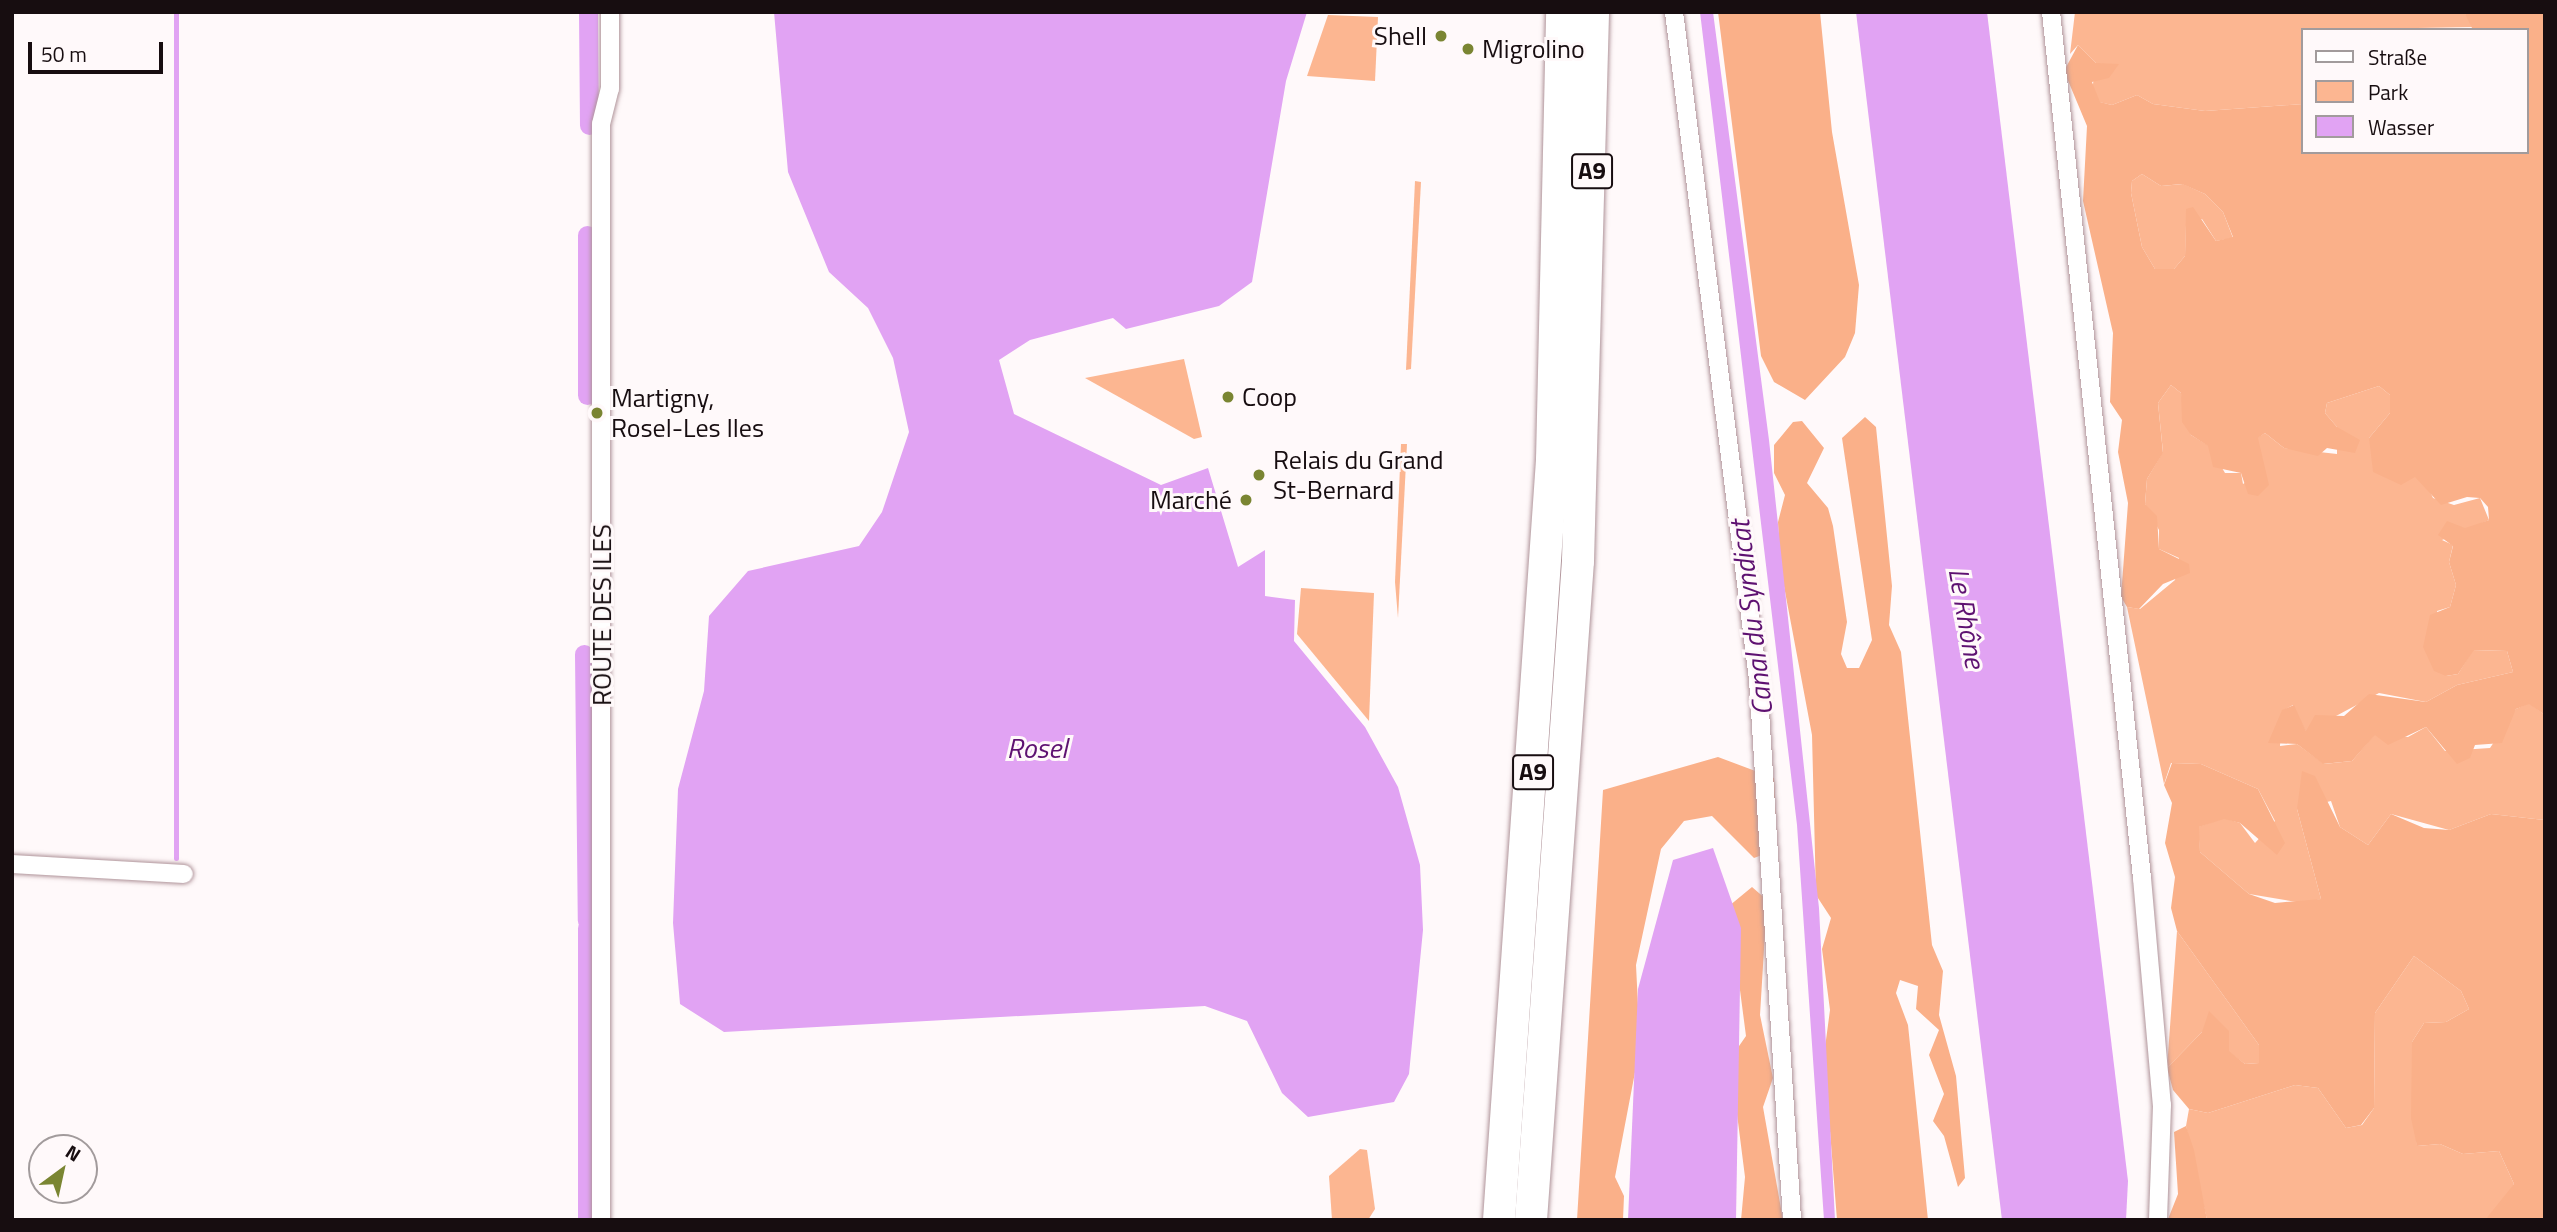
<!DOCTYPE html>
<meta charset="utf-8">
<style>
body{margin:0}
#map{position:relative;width:2557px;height:1232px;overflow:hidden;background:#fff9fa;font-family:"Titillium Web",sans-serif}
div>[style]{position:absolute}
.green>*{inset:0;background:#fcb691}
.forest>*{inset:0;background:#fab089}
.water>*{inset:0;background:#e1a3f3}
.stream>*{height:5px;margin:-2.5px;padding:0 2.5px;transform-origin:2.5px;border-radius:2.5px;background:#e1a3f3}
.canal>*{height:19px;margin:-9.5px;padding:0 9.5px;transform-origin:9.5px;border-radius:9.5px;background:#e1a3f3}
.roads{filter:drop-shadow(0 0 2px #b0949a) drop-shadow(0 0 2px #b0949a)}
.minor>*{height:18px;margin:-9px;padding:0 9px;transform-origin:9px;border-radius:9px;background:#fff}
.motorway>*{height:32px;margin:-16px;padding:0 16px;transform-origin:16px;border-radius:16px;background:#fff}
.dots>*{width:19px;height:19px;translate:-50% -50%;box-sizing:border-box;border:4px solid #fff9fa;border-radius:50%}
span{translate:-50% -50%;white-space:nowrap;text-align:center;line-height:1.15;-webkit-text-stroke:6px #fff9fa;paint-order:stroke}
.shield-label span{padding:2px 5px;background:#fff9fa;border:2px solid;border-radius:5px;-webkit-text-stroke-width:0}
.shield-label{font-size:24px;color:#170d10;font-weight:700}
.poi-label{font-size:26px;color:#170d10}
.right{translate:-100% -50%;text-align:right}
.left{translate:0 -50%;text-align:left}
.street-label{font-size:26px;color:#170d10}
.water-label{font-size:28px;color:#5e1171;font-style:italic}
.frame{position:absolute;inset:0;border:14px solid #170d10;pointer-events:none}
.legend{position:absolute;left:2301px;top:28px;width:228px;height:126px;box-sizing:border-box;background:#fff9fa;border:2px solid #a29b9c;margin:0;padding:9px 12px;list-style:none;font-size:21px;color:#170d10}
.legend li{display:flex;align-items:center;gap:14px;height:35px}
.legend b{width:35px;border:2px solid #a29b9c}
.north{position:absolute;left:28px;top:1134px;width:70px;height:70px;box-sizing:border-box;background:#fff9fa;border:2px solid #a29b9c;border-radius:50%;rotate:33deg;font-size:19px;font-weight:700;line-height:28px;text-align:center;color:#170d10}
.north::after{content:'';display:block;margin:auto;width:24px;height:32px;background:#7a8532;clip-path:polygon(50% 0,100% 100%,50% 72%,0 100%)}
.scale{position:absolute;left:28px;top:42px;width:135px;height:32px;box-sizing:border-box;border:4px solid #170d10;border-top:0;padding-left:9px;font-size:21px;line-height:24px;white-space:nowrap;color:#170d10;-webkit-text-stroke:5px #fff9fa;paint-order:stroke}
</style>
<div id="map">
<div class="green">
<i style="clip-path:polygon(2075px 12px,2464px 12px,2474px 27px,2303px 30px,2303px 104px,2205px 111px,2153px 104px,2137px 95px,2112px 105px,2099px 102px,2092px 91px,2096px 63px,2078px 45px,2070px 54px)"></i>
<i style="clip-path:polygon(1328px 15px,1378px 17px,1375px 81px,1307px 76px)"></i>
<i style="clip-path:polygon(2142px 174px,2161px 186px,2183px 184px,2205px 194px,2223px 212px,2233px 238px,2216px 241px,2202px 219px,2186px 225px,2185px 256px,2174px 269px,2155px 269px,2142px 247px,2131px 193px,2132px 181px)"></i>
<i style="clip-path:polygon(1415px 181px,1421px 182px,1411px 369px,1406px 370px)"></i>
<i style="clip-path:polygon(1184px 359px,1202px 437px,1194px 439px,1085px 378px)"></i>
<i style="clip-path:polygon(2171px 385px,2181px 393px,2191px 435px,2209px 446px,2225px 473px,2241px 473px,2243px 484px,2265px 470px,2256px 452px,2257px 438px,2265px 433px,2284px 448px,2337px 454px,2337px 427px,2325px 413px,2327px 403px,2379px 386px,2390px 395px,2390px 413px,2369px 438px,2426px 483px,2433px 498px,2454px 505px,2480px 498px,2489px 520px,2442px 540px,2453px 545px,2449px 562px,2456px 585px,2450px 607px,2437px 611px,2446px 676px,2458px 674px,2473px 650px,2507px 651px,2513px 672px,2457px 685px,2426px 702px,2379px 693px,2306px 732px,2293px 705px,2282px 711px,2280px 746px,2297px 744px,2324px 764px,2352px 761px,2375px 734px,2408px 737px,2426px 727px,2445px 751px,2490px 748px,2516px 709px,2529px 703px,2545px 715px,2545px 820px,2491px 814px,2449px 830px,2391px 814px,2368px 845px,2340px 827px,2331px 801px,2297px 809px,2321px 899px,2303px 903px,2249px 894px,2200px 852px,2198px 827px,2224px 818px,2240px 823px,2255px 843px,2275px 821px,2258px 789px,2201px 764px,2171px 763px,2164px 784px,2127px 607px,2140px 609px,2175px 580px,2179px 558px,2159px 549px,2159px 530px,2145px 504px,2147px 479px,2163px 452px,2158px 403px)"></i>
<i style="clip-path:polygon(1401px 444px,1407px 444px,1398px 618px,1395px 582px)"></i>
<i style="clip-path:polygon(1301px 588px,1374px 593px,1369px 721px,1297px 634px)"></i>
<i style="clip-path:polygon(2177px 931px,2259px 1045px,2259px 1063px,2245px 1064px,2202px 1032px,2167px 1068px)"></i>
<i style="clip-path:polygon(2414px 956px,2461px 991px,2469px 1009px,2446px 1022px,2424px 1023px,2412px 1042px,2417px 1146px,2440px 1144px,2463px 1154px,2499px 1151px,2514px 1184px,2505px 1201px,2485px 1220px,2207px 1220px,2186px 1126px,2189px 1109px,2208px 1113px,2295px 1085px,2318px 1088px,2346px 1128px,2362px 1125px,2374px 1108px,2375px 1013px)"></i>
<i style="clip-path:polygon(1360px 1149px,1367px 1150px,1375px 1209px,1368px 1220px,1332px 1220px,1329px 1176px)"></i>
</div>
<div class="forest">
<i style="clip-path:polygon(1718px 12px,1820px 12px,1832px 132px,1859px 285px,1855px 333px,1845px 357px,1805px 400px,1774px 382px,1761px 356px)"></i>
<i style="clip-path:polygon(evenodd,2464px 12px,2545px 12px,2545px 715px,2529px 704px,2516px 709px,2502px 743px,2475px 745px,2470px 758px,2457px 764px,2426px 727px,2388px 745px,2375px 735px,2352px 761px,2323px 764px,2297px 744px,2268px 743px,2282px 710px,2294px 705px,2306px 731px,2315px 715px,2344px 716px,2369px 694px,2426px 702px,2457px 685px,2513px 672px,2507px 651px,2474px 650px,2458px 674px,2446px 676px,2434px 671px,2423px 647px,2430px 615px,2450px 607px,2456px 585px,2449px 562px,2453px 546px,2438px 535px,2447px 521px,2465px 528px,2489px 520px,2488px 507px,2480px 498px,2467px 497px,2441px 505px,2415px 477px,2401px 485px,2373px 472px,2369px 438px,2390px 413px,2390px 395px,2379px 386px,2327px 403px,2325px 413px,2337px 427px,2360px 440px,2355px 453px,2327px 448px,2318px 456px,2284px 448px,2265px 433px,2258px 438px,2269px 485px,2258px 496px,2248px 494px,2241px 473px,2213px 467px,2208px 446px,2191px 435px,2182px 422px,2181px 393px,2171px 385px,2158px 403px,2163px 453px,2147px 479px,2145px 504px,2157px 516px,2159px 549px,2189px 564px,2190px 573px,2163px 584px,2139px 609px,2127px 607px,2121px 597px,2128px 503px,2118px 452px,2122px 420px,2110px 402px,2113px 333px,2083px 201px,2087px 126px,2064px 71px,2078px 45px,2096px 63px,2119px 64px,2109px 78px,2092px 82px,2100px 102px,2112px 105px,2137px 95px,2153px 104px,2205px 111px,2303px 104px,2303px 152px,2527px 152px,2527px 30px,2473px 30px,2464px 12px,2142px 174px,2161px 186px,2182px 184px,2205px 194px,2223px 212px,2233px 237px,2216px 241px,2193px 207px,2186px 209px,2185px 256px,2174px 269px,2155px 269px,2142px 247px,2131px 193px,2132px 181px,2142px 174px)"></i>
<i style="clip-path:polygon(1865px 417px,1876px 427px,1892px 586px,1889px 625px,1901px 652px,1932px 945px,1943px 971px,1939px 1015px,1956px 1076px,1965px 1178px,1958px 1187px,1944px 1136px,1933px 1121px,1944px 1094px,1929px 1055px,1939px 1030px,1916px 1009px,1918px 986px,1900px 980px,1896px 993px,1908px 1025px,1928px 1220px,1837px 1220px,1824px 1055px,1830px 1010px,1822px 949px,1831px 918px,1816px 895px,1812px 735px,1780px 565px,1778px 522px,1785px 495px,1774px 473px,1774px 445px,1793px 422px,1802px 421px,1824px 448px,1807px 483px,1828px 508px,1833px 526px,1847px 622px,1841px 654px,1847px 668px,1859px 668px,1872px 640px,1842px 438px)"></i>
<i style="clip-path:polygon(1718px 757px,1774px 778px,1776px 827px,1762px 855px,1754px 858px,1712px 816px,1684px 821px,1661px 849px,1636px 965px,1640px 1046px,1615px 1177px,1624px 1196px,1623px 1220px,1577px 1220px,1603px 790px)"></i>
<i style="clip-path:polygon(2172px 763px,2201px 764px,2258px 789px,2285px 843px,2277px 855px,2240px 823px,2224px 819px,2199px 827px,2200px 852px,2249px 894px,2275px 903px,2321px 899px,2297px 809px,2302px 771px,2315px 776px,2340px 827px,2368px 845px,2391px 814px,2424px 828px,2449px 830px,2491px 814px,2545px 820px,2545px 1220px,2485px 1220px,2514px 1184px,2499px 1151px,2463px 1154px,2440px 1144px,2417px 1146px,2411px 1118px,2412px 1042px,2424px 1023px,2446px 1022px,2469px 1009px,2461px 991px,2414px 956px,2375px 1013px,2374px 1108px,2361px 1125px,2346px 1128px,2318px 1088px,2295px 1085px,2208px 1113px,2189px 1109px,2173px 1090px,2167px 1068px,2202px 1032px,2209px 1011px,2229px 1031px,2229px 1051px,2245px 1064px,2259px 1063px,2259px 1045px,2177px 931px,2171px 908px,2175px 877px,2165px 843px,2172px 803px,2164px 785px)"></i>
<i style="clip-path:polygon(1752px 887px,1767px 900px,1760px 1015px,1773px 1078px,1763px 1107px,1783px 1220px,1741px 1220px,1745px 1177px,1730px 1059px,1746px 1036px,1729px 906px)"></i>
<i style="clip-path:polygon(2186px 1126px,2194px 1150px,2207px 1220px,2168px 1219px,2178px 1194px,2174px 1132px)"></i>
</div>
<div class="water">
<i style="clip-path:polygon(774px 12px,1307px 12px,1286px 81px,1252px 282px,1219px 306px,1126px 329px,1113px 318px,1030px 340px,999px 360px,1014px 414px,1161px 485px,1208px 468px,1238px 567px,1265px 550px,1265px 596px,1295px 600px,1294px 641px,1365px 727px,1398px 787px,1420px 865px,1423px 930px,1409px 1074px,1394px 1102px,1308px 1117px,1282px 1093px,1247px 1021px,1205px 1006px,724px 1032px,680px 1004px,673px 923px,678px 789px,704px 691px,709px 616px,748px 571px,859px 546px,882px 512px,909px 432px,893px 358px,868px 308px,829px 272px,788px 172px)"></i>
<i style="clip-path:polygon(1700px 12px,1713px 12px,1769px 440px,1819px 908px,1835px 1220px,1824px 1220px,1797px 825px)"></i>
<i style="clip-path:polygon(1856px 12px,1987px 12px,2128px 1181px,2126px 1220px,2002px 1220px)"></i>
<i style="clip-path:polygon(1713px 848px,1741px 928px,1736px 1220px,1628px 1220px,1638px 989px,1673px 860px)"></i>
</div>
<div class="stream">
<i style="left:176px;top:12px;width:846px;rotate:90deg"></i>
</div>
<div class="canal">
<i style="left:588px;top:12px;width:113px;rotate:89.5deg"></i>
<i style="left:587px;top:395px;width:160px;rotate:-90deg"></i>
<i style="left:584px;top:654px;width:266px;rotate:89.4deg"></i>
<i style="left:587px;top:928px;width:292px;rotate:90deg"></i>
</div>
<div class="roads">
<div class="minor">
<i style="left:1674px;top:12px;width:672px;rotate:82.82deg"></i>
<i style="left:1758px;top:679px;width:542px;rotate:86.4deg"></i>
<i style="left:2051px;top:12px;width:871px;rotate:84deg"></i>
<i style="left:2142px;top:878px;width:228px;rotate:85deg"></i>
<i style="left:2162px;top:1105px;width:115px;rotate:92deg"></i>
<i style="left:12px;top:864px;width:172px;rotate:3.3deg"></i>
<i style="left:601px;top:1220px;width:1096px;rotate:-90deg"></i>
<i style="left:601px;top:124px;width:36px;rotate:-76deg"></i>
<i style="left:610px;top:89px;width:77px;rotate:-90deg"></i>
</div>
<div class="motorway">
<i style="left:1499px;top:1220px;width:762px;rotate:-86.01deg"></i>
<i style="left:1552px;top:460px;width:448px;rotate:-88.7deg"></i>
<i style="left:1531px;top:1220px;width:661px;rotate:-85.92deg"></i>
<i style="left:1578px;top:561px;width:549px;rotate:-88.43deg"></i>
</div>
</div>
<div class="dots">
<i style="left:1441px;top:36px;background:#7a8532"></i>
<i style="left:1468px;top:49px;background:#7a8532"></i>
<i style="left:1228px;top:397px;background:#7a8532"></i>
<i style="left:597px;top:413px;background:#7a8532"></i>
<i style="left:1259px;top:475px;background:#7a8532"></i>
<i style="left:1246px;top:500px;background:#7a8532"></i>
</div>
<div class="shield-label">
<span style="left:1592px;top:171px">A9</span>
<span style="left:1533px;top:772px">A9</span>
</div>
<div class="poi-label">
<span class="right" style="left:1427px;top:36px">Shell</span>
<span class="left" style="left:1482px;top:49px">Migrolino</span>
<span class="left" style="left:1242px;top:397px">Coop</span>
<span class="left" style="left:611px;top:413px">Martigny,<br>Rosel-Les Iles</span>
<span class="left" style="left:1273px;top:475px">Relais du Grand<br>St-Bernard</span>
<span class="right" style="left:1232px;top:500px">Marché</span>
</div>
<div class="street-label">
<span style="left:602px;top:615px;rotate:-90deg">ROUTE DES ILES</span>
</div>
<div class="water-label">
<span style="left:1751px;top:618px;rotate:-97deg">Canal du Syndicat</span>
<span style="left:1967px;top:618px;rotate:80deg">Le Rhône</span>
<span style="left:1037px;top:748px">Rosel</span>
</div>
<div class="frame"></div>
<ul class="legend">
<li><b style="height:9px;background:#fff"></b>Straße</li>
<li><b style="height:19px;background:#fcb691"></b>Park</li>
<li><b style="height:19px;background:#e1a3f3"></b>Wasser</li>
</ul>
<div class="north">N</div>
<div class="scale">50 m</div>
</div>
